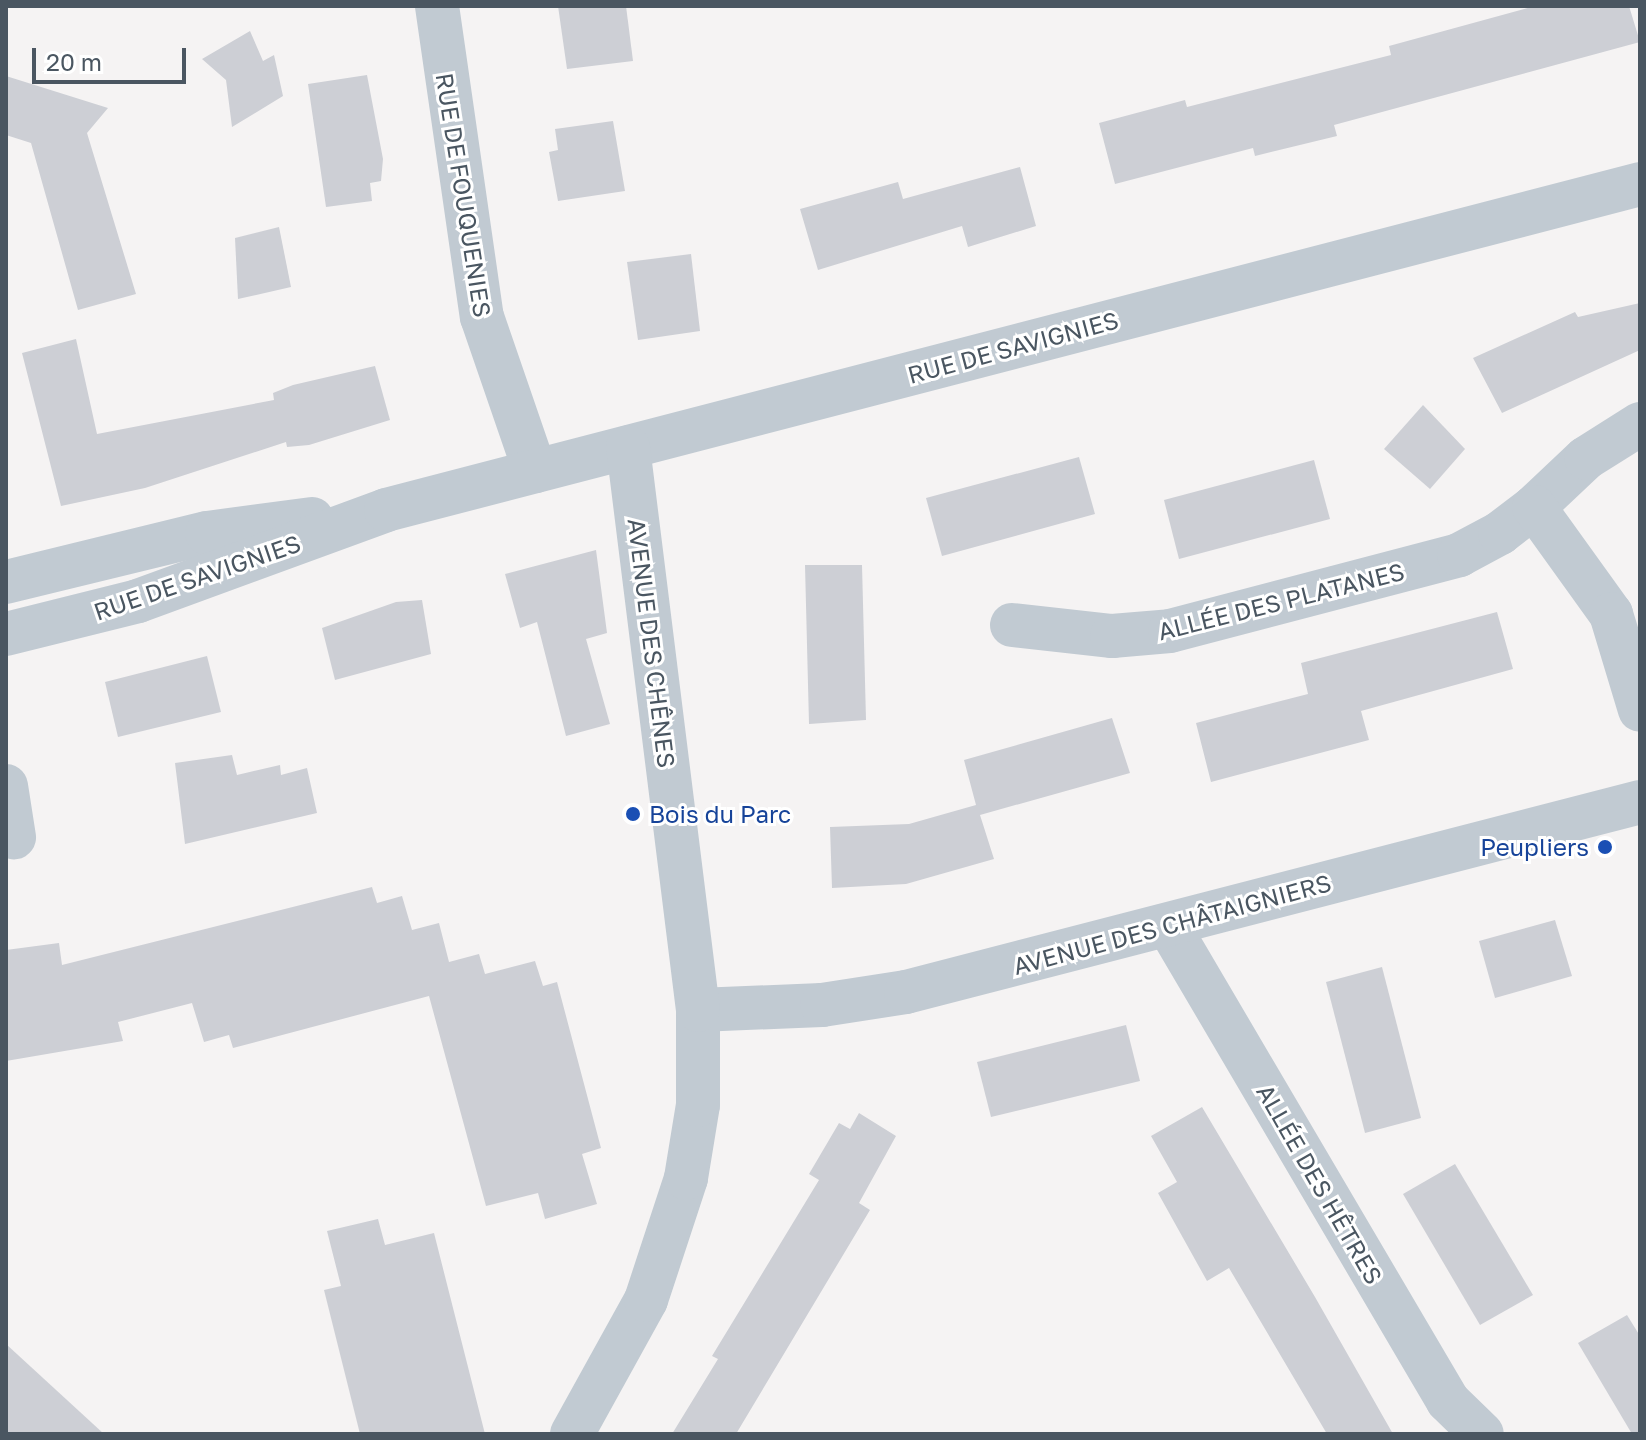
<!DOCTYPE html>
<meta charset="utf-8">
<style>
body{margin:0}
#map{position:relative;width:1646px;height:1440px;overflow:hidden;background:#f5f3f3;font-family:"Golos Text",sans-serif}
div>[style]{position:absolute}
.building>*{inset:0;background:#cdcfd5}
.minor>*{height:44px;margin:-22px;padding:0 22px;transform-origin:22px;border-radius:22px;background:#c1cad2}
.dots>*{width:22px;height:22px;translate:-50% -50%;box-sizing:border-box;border:4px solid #fff;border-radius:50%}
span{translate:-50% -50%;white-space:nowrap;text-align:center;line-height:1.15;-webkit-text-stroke:6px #fff;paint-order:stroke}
.street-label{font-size:24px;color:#4a5661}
.transit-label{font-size:24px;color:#164399}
.left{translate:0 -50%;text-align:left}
.right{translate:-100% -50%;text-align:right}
.frame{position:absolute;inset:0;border:8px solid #4a5661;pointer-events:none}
.scale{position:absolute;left:32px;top:48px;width:154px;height:36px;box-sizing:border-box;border:4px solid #4a5661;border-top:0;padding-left:10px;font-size:24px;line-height:28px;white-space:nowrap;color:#4a5661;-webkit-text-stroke:6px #fff;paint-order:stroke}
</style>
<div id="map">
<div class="building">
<i style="clip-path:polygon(558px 6px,626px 6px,633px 61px,567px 69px)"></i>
<i style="clip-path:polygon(1535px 6px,1629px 6px,1640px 42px,1334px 125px,1337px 136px,1255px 156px,1253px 148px,1115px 184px,1099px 123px,1185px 100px,1187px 107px,1391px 55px,1389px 46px)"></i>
<i style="clip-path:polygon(250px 31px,263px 61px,274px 55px,283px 96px,232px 127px,226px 80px,202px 59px)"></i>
<i style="clip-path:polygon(367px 75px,383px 159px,381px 181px,370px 183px,372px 201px,326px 207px,308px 84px)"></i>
<i style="clip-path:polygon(6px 76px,108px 108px,87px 133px,136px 294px,78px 310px,31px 143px,6px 135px)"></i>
<i style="clip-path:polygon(613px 121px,625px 191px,558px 201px,549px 152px,558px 150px,555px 129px)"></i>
<i style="clip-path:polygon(1020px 167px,1036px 226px,968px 247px,962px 226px,818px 270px,800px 209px,898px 182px,903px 199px)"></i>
<i style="clip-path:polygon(279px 227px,291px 287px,238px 299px,235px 238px)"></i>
<i style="clip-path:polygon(691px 254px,700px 331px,638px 340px,627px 262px)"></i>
<i style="clip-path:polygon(1640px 303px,1640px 350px,1502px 413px,1473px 358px,1575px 312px,1578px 317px)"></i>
<i style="clip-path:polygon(76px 339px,97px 434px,274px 400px,273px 393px,293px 385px,375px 366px,390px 420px,309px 445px,287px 447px,286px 442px,145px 488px,61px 506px,22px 353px)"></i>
<i style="clip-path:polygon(1423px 405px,1465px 449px,1430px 489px,1384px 449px)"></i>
<i style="clip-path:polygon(1079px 457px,1095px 514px,942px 556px,926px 498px)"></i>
<i style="clip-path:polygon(1314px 460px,1330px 519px,1179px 559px,1164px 500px)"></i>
<i style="clip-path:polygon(596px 550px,607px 633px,586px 639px,610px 724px,566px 736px,537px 622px,520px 628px,505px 574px)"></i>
<i style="clip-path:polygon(805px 565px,862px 565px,866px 720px,809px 724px)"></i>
<i style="clip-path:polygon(422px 600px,431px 654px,335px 680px,322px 628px,396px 602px)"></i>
<i style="clip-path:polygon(1497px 612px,1513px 669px,1361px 711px,1369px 740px,1211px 782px,1196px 723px,1308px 694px,1301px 663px)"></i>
<i style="clip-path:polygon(207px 656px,221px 712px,118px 737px,105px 682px)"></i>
<i style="clip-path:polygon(1112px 718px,1130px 773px,980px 815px,994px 859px,906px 884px,832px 888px,830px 827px,909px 824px,976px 805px,964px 760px)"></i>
<i style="clip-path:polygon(232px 755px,237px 775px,280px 765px,281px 775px,307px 768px,317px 813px,185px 844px,175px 763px)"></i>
<i style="clip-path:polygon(372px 887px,377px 903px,402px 896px,412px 930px,439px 923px,449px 962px,479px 954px,485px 974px,535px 961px,543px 986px,557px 982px,601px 1148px,582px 1154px,597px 1204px,545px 1219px,538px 1193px,486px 1206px,429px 996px,233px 1048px,229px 1035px,204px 1042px,192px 1003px,118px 1022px,123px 1041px,6px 1061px,6px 950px,59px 943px,62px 965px)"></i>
<i style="clip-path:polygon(1555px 920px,1572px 976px,1495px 998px,1479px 941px)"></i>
<i style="clip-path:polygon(1382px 967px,1421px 1118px,1365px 1133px,1326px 982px)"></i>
<i style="clip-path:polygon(1126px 1025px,1140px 1081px,991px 1117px,977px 1062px)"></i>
<i style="clip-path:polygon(1202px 1107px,1315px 1297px,1393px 1434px,1327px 1434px,1229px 1268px,1207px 1281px,1158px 1193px,1177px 1182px,1151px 1136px)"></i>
<i style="clip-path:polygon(859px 1113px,896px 1136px,859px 1203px,870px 1210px,736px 1434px,672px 1434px,718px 1359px,712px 1356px,819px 1180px,809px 1174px,839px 1123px,850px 1129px)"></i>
<i style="clip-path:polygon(1455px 1164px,1533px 1295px,1480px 1325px,1403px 1194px)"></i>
<i style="clip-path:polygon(378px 1219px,385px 1245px,434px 1233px,485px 1434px,360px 1434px,324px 1290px,341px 1286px,327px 1231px)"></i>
<i style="clip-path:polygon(1627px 1315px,1640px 1336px,1640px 1434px,1632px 1434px,1578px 1343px)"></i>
<i style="clip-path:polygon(6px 1344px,104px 1434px,6px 1434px)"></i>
</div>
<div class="minor">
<i style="left:437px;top:6px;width:314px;rotate:81.8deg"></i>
<i style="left:482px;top:317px;width:163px;rotate:71deg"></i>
<i style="left:1534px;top:507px;width:71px;rotate:-43.3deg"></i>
<i style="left:1586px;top:458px;width:64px;rotate:-32.2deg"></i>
<i style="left:6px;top:582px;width:207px;rotate:-13.7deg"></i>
<i style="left:207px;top:533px;width:106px;rotate:-7.6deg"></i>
<i style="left:1012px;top:625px;width:101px;rotate:6.3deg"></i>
<i style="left:1112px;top:636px;width:58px;rotate:-4.9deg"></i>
<i style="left:1170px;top:631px;width:299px;rotate:-14.7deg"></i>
<i style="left:1459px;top:555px;width:47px;rotate:-28.2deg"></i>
<i style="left:1500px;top:533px;width:43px;rotate:-37.4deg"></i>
<i style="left:1534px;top:507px;width:132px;rotate:54.3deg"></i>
<i style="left:1611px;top:614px;width:100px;rotate:73.2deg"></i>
<i style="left:6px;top:634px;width:136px;rotate:-14deg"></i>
<i style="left:138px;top:601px;width:264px;rotate:-20.1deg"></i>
<i style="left:386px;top:510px;width:1296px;rotate:-14.57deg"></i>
<i style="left:6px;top:786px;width:52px;rotate:81.1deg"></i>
<i style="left:1168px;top:925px;width:552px;rotate:59.53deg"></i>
<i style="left:1448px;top:1401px;width:47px;rotate:44.1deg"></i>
<i style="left:698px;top:1010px;width:124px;rotate:-2.3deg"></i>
<i style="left:822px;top:1005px;width:85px;rotate:-8.8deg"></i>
<i style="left:906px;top:992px;width:758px;rotate:-14.51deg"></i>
<i style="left:572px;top:1434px;width:153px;rotate:-61.1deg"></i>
<i style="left:646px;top:1300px;width:128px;rotate:-71.8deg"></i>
<i style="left:686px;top:1178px;width:74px;rotate:-80.7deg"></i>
<i style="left:698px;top:1105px;width:95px;rotate:-90deg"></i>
<i style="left:698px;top:1010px;width:567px;rotate:-97.09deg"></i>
</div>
<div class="dots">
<i style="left:633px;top:814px;background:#1a4fb4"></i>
<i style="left:1605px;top:847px;background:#1a4fb4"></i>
</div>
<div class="street-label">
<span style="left:464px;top:195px;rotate:81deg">RUE DE FOUQUENIES</span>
<span style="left:1013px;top:347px;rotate:-15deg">RUE DE SAVIGNIES</span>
<span style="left:197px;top:577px;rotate:-19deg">RUE DE SAVIGNIES</span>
<span style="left:1281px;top:601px;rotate:-14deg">ALLÉE DES PLATANES</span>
<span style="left:652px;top:643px;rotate:83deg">AVENUE DES CHÊNES</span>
<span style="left:1172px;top:924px;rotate:-15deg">AVENUE DES CHÂTAIGNIERS</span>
<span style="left:1320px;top:1184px;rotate:60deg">ALLÉE DES HÊTRES</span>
</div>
<div class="transit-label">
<span class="left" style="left:649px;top:814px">Bois du Parc</span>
<span class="right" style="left:1589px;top:847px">Peupliers</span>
</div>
<div class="frame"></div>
<div class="scale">20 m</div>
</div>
